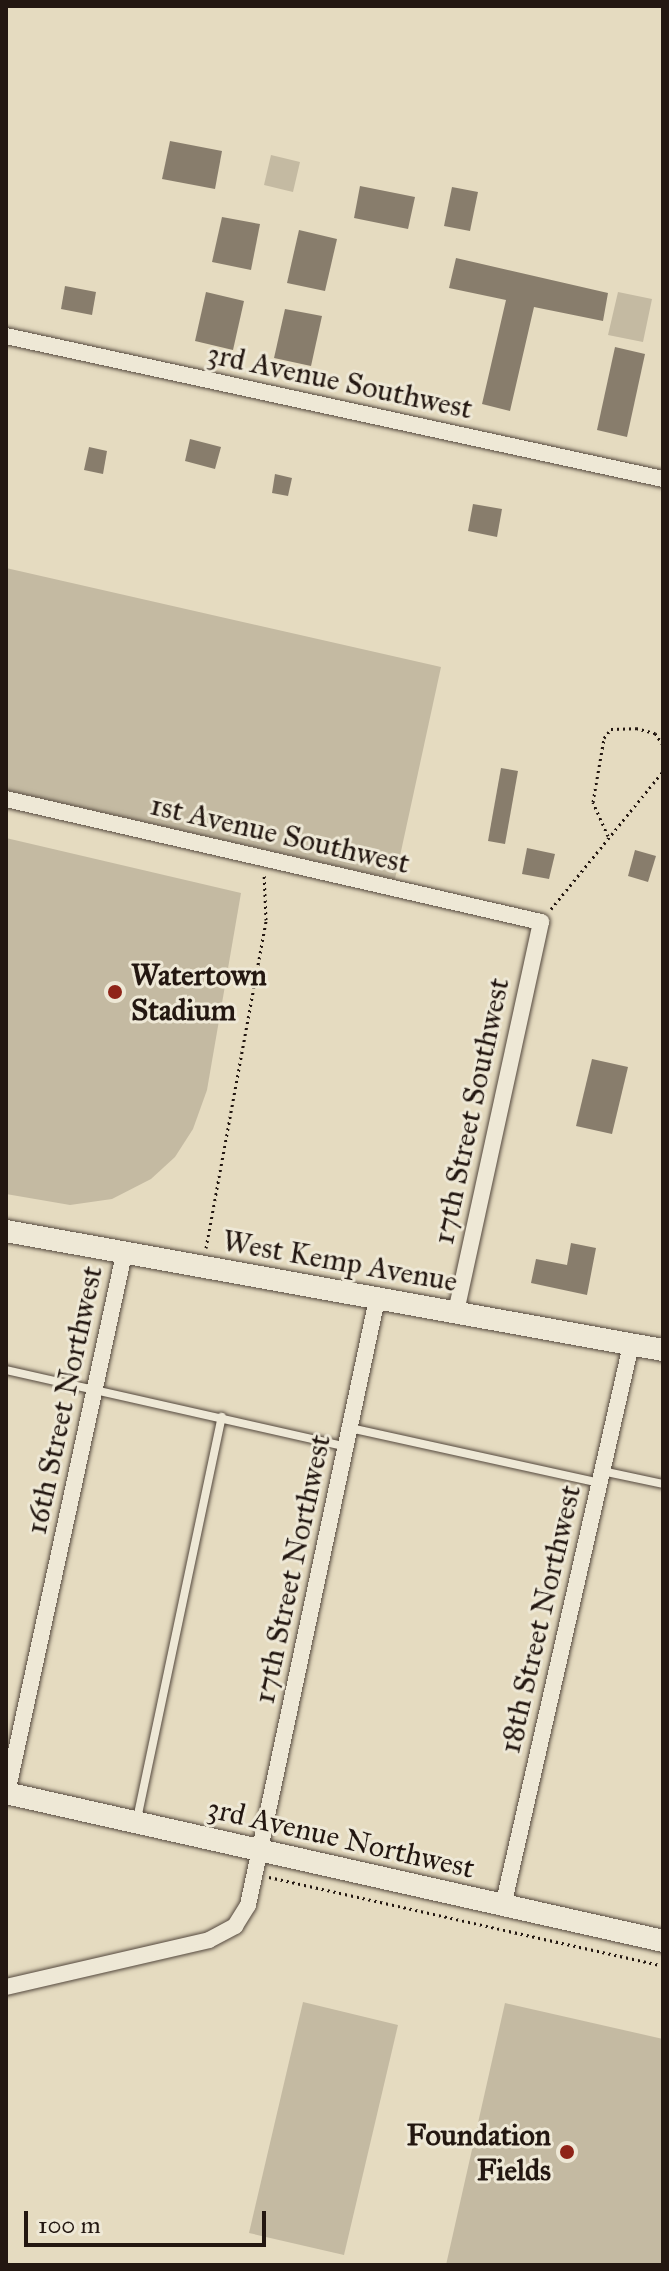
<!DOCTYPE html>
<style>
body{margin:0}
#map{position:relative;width:669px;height:2271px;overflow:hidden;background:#e5dbc0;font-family:"IM FELL Great Primer",serif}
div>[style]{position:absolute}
.green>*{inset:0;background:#c4baa2}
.building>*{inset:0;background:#887d6c}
.path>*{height:3px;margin-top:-1.5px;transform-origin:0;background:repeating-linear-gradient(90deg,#231711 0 2px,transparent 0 6px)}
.roads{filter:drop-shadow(0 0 2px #54483d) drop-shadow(0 0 2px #54483d)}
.lane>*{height:8px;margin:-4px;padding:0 4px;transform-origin:4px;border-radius:4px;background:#eee8d6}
.street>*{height:16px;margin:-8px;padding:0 8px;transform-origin:8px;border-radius:8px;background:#eee8d6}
.secondary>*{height:22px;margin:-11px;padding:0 11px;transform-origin:11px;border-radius:11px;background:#eee8d6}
.dots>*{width:22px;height:22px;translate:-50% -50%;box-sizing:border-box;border:4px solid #eee8d6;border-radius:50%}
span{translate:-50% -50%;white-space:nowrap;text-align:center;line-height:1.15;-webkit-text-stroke:6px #eee8d6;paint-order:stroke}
.street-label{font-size:30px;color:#231711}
.poi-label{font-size:30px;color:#231711;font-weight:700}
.left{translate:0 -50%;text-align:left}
.right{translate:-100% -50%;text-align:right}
.frame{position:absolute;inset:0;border:8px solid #231711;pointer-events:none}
.scale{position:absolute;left:24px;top:2211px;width:242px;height:36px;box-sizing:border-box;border:4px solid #231711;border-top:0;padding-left:10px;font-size:24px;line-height:28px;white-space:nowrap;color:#231711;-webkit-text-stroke:6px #eee8d6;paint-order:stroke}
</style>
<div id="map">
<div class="green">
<i style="clip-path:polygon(271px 155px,300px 162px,293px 192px,264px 185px)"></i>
<i style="clip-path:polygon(618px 292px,652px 299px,643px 342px,608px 335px)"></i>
<i style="clip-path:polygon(6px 568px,441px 667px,395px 879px,6px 790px)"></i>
<i style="clip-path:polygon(6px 838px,241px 893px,207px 1090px,193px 1129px,175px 1157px,151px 1179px,112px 1199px,70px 1205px,6px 1194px)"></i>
<i style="clip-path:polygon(303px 2002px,398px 2025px,344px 2255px,249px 2233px)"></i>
<i style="clip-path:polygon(505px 2003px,663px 2039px,663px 2265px,446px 2265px)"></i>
</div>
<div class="building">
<i style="clip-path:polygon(170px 141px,222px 151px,215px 189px,162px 179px)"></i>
<i style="clip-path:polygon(360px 186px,415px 197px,408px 229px,354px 218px)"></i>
<i style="clip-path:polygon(452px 187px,478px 192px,470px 231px,444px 226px)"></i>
<i style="clip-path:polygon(222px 217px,260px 224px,251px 270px,212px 262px)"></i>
<i style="clip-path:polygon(299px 230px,337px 239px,325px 291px,287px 283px)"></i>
<i style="clip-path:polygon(456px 258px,608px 293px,603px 321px,534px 307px,510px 411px,482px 404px,506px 300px,449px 288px)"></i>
<i style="clip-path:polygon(65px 286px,96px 292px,92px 315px,61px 309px)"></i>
<i style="clip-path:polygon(206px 292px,244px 301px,233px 350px,195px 341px)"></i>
<i style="clip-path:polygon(285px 309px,322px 316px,311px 366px,274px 358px)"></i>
<i style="clip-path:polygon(615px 347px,645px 354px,627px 437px,597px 430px)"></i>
<i style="clip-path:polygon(190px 439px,221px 447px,215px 469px,185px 461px)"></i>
<i style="clip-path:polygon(89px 447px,107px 451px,103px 474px,84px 470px)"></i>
<i style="clip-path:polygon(275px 474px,292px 478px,288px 496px,272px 493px)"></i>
<i style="clip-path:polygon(473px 504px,502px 509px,497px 537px,468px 531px)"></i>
<i style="clip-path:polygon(501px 768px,518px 771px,505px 844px,488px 841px)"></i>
<i style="clip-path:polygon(527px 848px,555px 854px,549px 879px,522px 874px)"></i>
<i style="clip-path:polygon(635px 850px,656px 856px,648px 882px,628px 876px)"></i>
<i style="clip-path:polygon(592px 1059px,628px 1067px,612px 1134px,576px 1126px)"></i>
<i style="clip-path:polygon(571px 1243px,596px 1248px,587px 1295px,531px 1283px,536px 1259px,567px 1265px)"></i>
</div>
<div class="path">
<i style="left:608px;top:836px;width:37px;rotate:-114deg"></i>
<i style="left:593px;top:802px;width:65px;rotate:-80.2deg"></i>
<i style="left:604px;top:738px;width:11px;rotate:-52deg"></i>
<i style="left:611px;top:729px;width:25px;rotate:-2deg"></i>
<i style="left:636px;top:728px;width:20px;rotate:15deg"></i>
<i style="left:655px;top:733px;width:14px;rotate:56deg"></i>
<i style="left:551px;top:909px;width:178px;rotate:-50.9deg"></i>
<i style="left:206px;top:1248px;width:333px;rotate:-79.6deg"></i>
<i style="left:266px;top:920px;width:47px;rotate:-92.4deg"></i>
<i style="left:269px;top:1877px;width:404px;rotate:12.7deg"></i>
<i style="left:457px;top:2265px;width:1px"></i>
</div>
<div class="roads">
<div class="lane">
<i style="left:6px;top:1370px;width:350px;rotate:12.7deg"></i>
<i style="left:350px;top:1428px;width:256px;rotate:12.4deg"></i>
<i style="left:602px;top:1471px;width:62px;rotate:12deg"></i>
<i style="left:137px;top:1819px;width:411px;rotate:-78.1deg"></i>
</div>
<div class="street">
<i style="left:6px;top:336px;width:672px;rotate:12.28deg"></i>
<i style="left:6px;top:799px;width:549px;rotate:12.95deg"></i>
<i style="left:541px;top:922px;width:399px;rotate:102.3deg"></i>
<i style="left:7px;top:1793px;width:552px;rotate:-77.75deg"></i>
<i style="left:503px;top:1906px;width:575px;rotate:-77.15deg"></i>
<i style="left:6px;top:1987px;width:208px;rotate:-13deg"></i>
<i style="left:209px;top:1940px;width:30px;rotate:-28deg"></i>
<i style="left:235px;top:1926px;width:25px;rotate:-58deg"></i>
<i style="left:248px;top:1905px;width:620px;rotate:-77.98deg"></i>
</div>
<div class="secondary">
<i style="left:6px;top:1231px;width:668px;rotate:10.27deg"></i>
<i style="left:6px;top:1793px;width:673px;rotate:12.69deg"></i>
</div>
</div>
<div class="dots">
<i style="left:115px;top:992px;background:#8f2418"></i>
<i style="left:567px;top:2152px;background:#8f2418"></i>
</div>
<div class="street-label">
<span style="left:340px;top:381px;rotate:12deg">3rd Avenue Southwest</span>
<span style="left:280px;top:834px;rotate:13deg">1st Avenue Southwest</span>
<span style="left:471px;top:1111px;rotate:-78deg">17th Street Southwest</span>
<span style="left:340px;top:1261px;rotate:10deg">West Kemp Avenue</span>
<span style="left:64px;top:1400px;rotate:-78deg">16th Street Northwest</span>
<span style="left:292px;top:1569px;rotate:-78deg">17th Street Northwest</span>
<span style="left:540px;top:1619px;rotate:-77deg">18th Street Northwest</span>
<span style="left:341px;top:1838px;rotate:13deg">3rd Avenue Northwest</span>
</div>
<div class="poi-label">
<span class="left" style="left:131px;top:992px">Watertown<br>Stadium</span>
<span class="right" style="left:551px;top:2152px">Foundation<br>Fields</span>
</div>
<div class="frame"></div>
<div class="scale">100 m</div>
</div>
